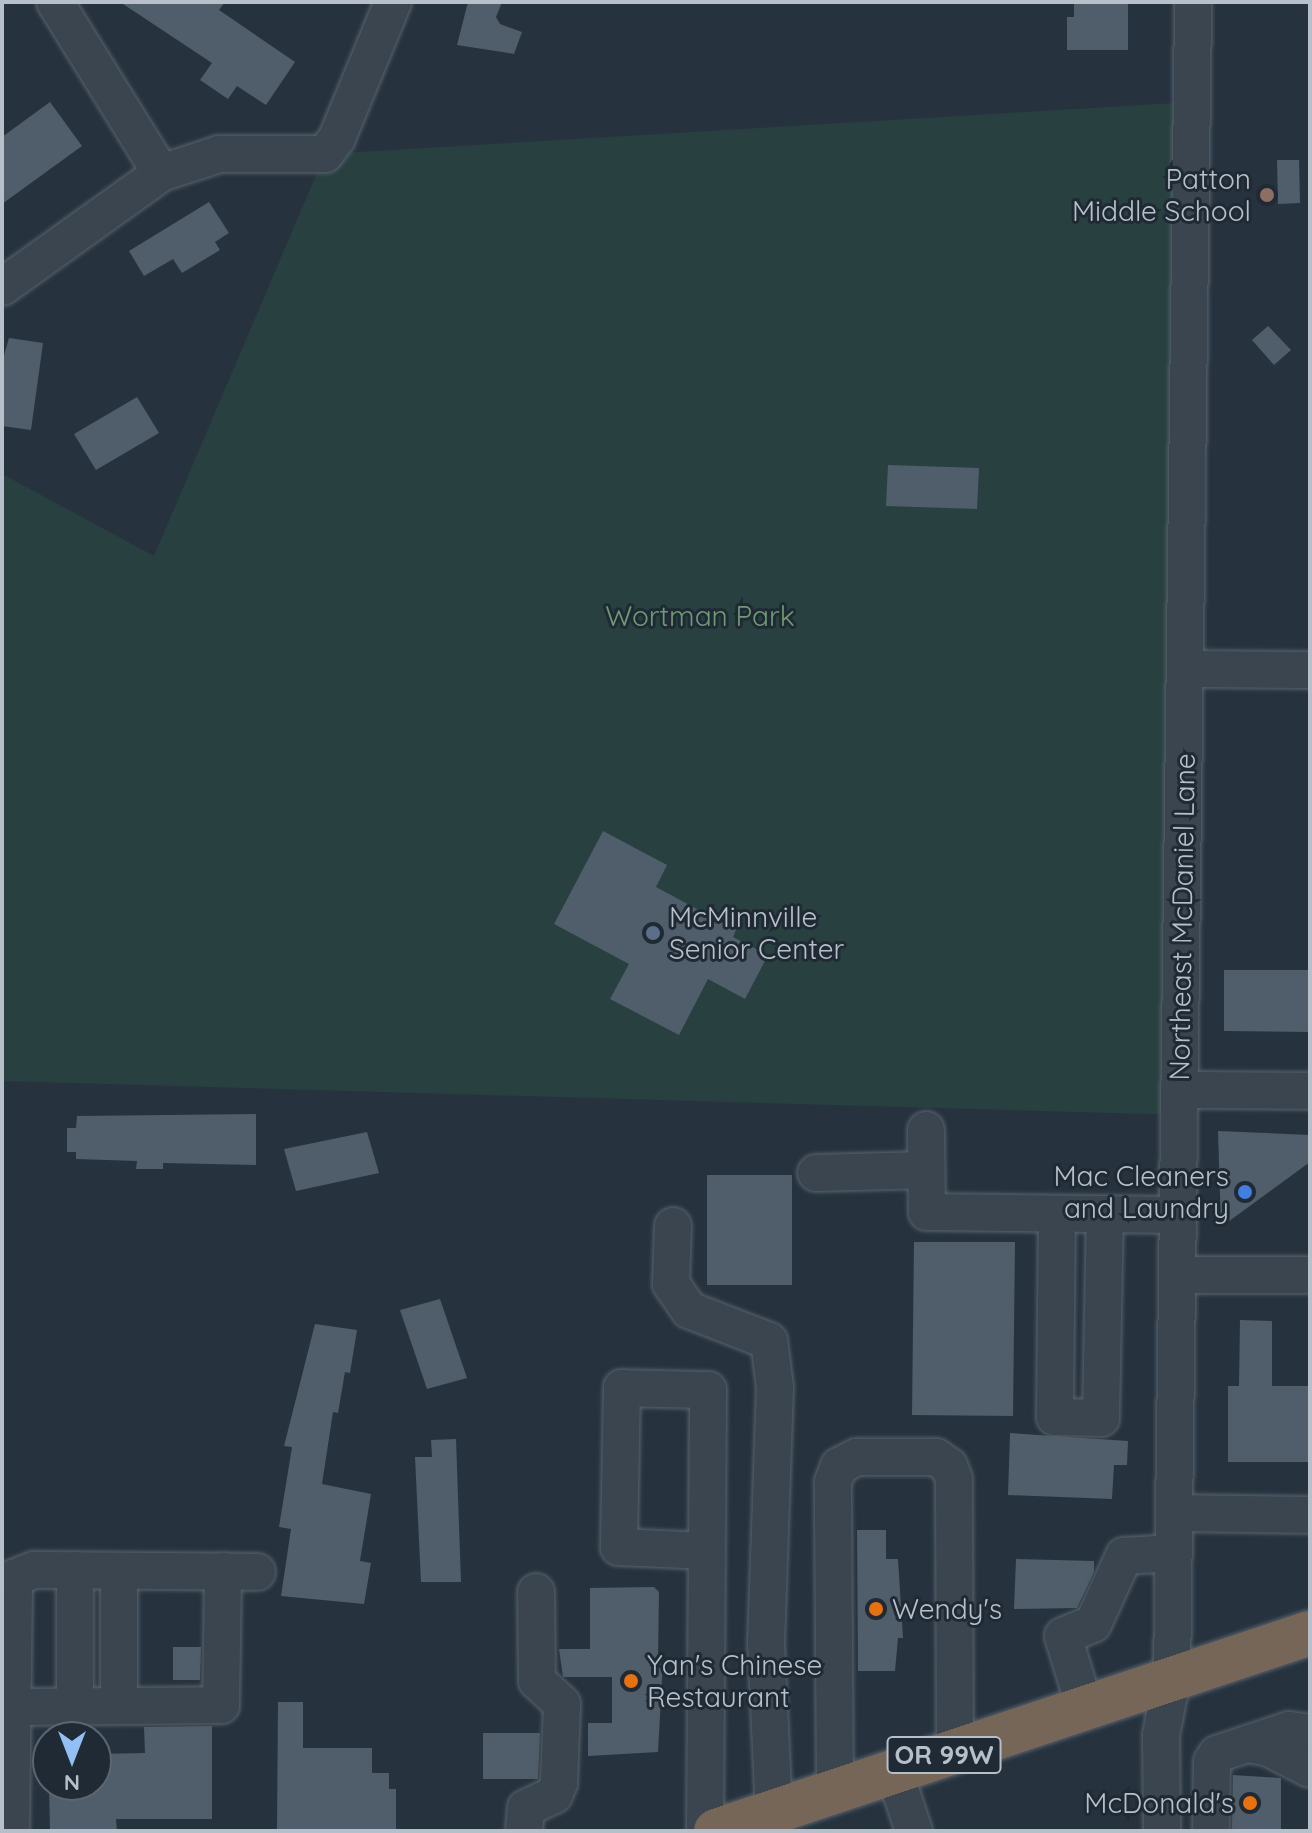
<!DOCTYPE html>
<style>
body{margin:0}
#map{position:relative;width:1312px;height:1833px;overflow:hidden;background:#26333f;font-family:Quicksand,sans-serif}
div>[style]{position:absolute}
.green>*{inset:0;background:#284040}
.building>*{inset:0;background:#4f5e6a}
.roads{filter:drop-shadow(0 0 2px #58636d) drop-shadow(0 0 2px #58636d)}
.minor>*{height:36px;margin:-18px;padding:0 18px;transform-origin:18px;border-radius:18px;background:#3a454f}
.highway>*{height:44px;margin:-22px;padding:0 22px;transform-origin:22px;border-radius:22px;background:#756657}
.dots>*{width:22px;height:22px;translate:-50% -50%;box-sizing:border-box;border:4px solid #1f2a34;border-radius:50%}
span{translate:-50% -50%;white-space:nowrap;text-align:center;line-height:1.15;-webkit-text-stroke:6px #1f2a34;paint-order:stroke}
.shield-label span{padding:2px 6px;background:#1f2a34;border:2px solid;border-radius:6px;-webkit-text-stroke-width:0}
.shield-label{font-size:26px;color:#b7c0ca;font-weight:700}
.poi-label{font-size:28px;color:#b7c0ca}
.right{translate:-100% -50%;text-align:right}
.left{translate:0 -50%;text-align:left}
.park-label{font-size:28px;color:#6e9a74}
.street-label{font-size:28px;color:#b7c0ca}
.frame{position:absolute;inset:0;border:4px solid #b7c0ca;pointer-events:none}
.north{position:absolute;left:32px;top:1721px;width:80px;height:80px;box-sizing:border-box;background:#1f2a34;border:2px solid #5c6670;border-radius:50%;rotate:180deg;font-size:22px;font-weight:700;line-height:32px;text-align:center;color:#b7c0ca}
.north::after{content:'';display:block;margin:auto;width:28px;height:36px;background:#91c1f4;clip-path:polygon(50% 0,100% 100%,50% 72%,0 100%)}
</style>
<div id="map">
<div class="green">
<i style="clip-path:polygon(1192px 102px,1180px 1115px,2px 1081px,2px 474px,154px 556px,325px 154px)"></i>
</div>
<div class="building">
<i style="clip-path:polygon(120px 2px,225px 2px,219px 10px,295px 62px,266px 105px,237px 86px,228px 99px,200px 80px,212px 63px)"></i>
<i style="clip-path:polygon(468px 2px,502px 2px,496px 17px,500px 24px,522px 32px,514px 54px,457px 45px)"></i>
<i style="clip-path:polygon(1074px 2px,1128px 2px,1128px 50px,1067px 50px,1067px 17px,1074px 17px)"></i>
<i style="clip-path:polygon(50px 102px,82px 146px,2px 204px,2px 137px)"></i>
<i style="clip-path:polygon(1277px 160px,1299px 160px,1300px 203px,1278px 204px)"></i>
<i style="clip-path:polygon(209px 202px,229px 233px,215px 242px,220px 250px,182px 273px,173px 259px,144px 276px,129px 251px)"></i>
<i style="clip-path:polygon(1268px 326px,1291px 350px,1274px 365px,1252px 340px)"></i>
<i style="clip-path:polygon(9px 338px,43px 343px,31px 430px,2px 426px,2px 362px)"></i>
<i style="clip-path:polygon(137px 397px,159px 433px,96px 470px,74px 434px)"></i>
<i style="clip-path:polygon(888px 465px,979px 468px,977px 509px,886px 506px)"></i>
<i style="clip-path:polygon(603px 831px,667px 865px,656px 887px,736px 930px,733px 937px,768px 955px,745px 999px,708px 979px,679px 1035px,610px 999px,629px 964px,554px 924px)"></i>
<i style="clip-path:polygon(1224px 970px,1310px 970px,1310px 1032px,1224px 1031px)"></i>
<i style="clip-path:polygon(256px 1114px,256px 1165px,163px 1163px,163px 1169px,136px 1169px,137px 1161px,76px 1159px,76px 1152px,67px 1152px,67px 1128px,76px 1128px,77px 1116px)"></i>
<i style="clip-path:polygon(1218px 1131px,1310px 1135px,1310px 1162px,1221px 1227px)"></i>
<i style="clip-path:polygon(367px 1132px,379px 1173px,296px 1191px,284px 1149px)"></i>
<i style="clip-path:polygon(707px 1175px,792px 1175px,792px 1285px,707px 1285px)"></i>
<i style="clip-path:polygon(914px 1242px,1015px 1242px,1013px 1416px,912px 1415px)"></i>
<i style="clip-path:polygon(440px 1299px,467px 1378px,427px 1389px,400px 1310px)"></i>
<i style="clip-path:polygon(1240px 1320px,1272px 1321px,1272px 1386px,1310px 1386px,1310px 1462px,1228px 1462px,1228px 1386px,1239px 1386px)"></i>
<i style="clip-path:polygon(315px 1324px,357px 1330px,350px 1373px,345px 1372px,338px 1413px,333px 1412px,322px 1484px,371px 1494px,360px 1561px,371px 1563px,364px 1604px,281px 1596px,291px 1529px,279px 1527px,292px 1447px,284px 1446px)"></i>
<i style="clip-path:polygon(1010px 1433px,1128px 1441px,1127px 1465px,1114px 1465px,1112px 1499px,1008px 1495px)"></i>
<i style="clip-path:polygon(456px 1439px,461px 1582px,421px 1582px,415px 1457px,432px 1457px,431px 1440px)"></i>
<i style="clip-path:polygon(857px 1530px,886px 1530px,886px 1559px,898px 1559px,903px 1638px,898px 1638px,895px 1671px,858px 1671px)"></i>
<i style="clip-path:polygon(1016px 1559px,1094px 1561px,1094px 1572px,1077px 1608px,1014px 1609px)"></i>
<i style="clip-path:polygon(654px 1587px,659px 1592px,658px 1661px,663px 1661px,658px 1752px,588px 1756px,588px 1723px,612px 1723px,612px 1677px,563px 1677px,559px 1649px,590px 1649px,590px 1588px)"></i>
<i style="clip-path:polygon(173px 1647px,201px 1647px,200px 1680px,173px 1680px)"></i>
<i style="clip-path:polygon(278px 1702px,303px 1702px,303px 1748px,372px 1748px,372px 1773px,389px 1773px,389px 1789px,396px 1789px,396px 1831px,277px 1831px)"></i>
<i style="clip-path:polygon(212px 1726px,212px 1819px,116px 1819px,117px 1831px,50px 1831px,49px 1785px,96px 1785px,96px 1754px,145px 1753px,144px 1727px)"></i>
<i style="clip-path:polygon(483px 1733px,540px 1733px,538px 1779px,483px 1779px)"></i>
<i style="clip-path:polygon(1233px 1775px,1281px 1778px,1281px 1831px,1232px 1831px)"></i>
</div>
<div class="roads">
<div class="minor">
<i style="left:55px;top:2px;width:201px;rotate:58.2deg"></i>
<i style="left:2px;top:287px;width:196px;rotate:-35.6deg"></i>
<i style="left:161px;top:173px;width:61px;rotate:-18.1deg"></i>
<i style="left:219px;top:154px;width:106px"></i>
<i style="left:325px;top:154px;width:20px;rotate:-53deg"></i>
<i style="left:337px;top:138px;width:147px;rotate:-67.6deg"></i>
<i style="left:1185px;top:669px;width:125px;rotate:0.5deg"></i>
<i style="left:1180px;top:1090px;width:130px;rotate:0.4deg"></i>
<i style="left:926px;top:1130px;width:82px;rotate:89.3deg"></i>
<i style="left:927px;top:1212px;width:252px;rotate:0.7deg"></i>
<i style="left:816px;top:1173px;width:110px;rotate:-1.6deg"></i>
<i style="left:1057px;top:1214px;width:203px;rotate:90.6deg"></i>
<i style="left:1055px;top:1417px;width:46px;rotate:1.2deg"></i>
<i style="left:1101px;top:1418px;width:204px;rotate:-88.9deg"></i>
<i style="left:673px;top:1226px;width:58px;rotate:92deg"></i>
<i style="left:671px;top:1284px;width:32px;rotate:55deg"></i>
<i style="left:689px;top:1310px;width:86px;rotate:21.2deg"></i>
<i style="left:769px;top:1341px;width:46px;rotate:82.6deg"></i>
<i style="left:775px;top:1387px;width:255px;rotate:92deg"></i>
<i style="left:766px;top:1642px;width:170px;rotate:87.3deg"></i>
<i style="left:1178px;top:1275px;width:132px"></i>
<i style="left:1175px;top:1513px;width:135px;rotate:0.8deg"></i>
<i style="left:75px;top:1570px;width:136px;rotate:90deg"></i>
<i style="left:119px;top:1571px;width:135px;rotate:90deg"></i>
<i style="left:12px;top:1707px;width:209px;rotate:-0.5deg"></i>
<i style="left:221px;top:1705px;width:134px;rotate:-89.1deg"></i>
<i style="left:1085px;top:1708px;width:75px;rotate:-107deg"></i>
<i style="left:1063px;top:1636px;width:32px;rotate:-22deg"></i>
<i style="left:1093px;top:1624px;width:75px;rotate:-65.5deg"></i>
<i style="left:1124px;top:1556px;width:50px;rotate:-3.4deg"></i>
<i style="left:1247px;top:1744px;width:20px;rotate:9deg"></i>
<i style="left:1267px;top:1747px;width:48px;rotate:27.1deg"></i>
<i style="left:894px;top:1771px;width:63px;rotate:71.6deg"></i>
<i style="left:835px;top:1792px;width:310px;rotate:-90.4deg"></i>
<i style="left:833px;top:1482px;width:17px;rotate:-69deg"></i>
<i style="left:839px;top:1466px;width:20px;rotate:-27deg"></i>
<i style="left:857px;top:1457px;width:79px"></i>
<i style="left:936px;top:1457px;width:16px;rotate:35deg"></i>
<i style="left:949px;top:1466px;width:14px;rotate:69deg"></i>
<i style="left:954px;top:1479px;width:272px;rotate:89.8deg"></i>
<i style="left:11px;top:1831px;width:253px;rotate:-89.3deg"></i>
<i style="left:14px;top:1578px;width:22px;rotate:-22deg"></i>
<i style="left:34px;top:1570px;width:223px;rotate:0.5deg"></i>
<i style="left:524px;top:1831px;width:23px;rotate:-85deg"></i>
<i style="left:526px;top:1808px;width:31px;rotate:-25deg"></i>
<i style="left:554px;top:1795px;width:13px;rotate:-67deg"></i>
<i style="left:559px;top:1783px;width:79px;rotate:-87.8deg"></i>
<i style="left:562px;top:1704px;width:34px;rotate:-137deg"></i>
<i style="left:537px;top:1681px;width:89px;rotate:-90.6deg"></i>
<i style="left:705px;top:1831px;width:441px;rotate:-89.6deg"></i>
<i style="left:708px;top:1390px;width:86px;rotate:-178.7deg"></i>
<i style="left:622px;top:1388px;width:159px;rotate:91.1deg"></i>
<i style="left:619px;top:1547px;width:87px;rotate:2.6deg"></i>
<i style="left:1162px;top:1831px;width:96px;rotate:-90.6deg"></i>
<i style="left:1161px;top:1735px;width:57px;rotate:-78.9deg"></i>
<i style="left:1172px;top:1679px;width:1677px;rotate:-89.28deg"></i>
<i style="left:1211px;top:1831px;width:69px;rotate:-89.2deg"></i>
<i style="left:1212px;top:1762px;width:9px;rotate:-58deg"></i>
<i style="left:1217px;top:1754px;width:76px;rotate:-18.4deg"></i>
<i style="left:1289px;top:1730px;width:21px;rotate:8deg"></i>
</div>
<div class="highway">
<i style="left:716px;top:1831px;width:626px;rotate:-18.43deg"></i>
</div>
</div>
<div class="dots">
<i style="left:1267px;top:195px;background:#8d6e63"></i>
<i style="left:653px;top:933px;background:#5c6f8a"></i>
<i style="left:1245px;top:1192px;background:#3f7fe0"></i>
<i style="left:876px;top:1609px;background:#e8710a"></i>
<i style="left:631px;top:1681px;background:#e8710a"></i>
<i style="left:1250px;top:1803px;background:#e8710a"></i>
</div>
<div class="shield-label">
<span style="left:944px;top:1755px">OR 99W</span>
</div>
<div class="poi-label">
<span class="right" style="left:1251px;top:195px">Patton<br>Middle School</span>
<span class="left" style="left:669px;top:933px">McMinnville<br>Senior Center</span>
<span class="right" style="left:1229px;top:1192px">Mac Cleaners<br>and Laundry</span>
<span class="left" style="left:892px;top:1609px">Wendy's</span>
<span class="left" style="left:647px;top:1681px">Yan's Chinese<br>Restaurant</span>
<span class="right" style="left:1234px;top:1803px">McDonald's</span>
</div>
<div class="park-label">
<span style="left:700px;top:616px">Wortman Park</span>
</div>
<div class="street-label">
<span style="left:1182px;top:917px;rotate:-89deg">Northeast McDaniel Lane</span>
</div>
<div class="frame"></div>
<div class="north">N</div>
</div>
